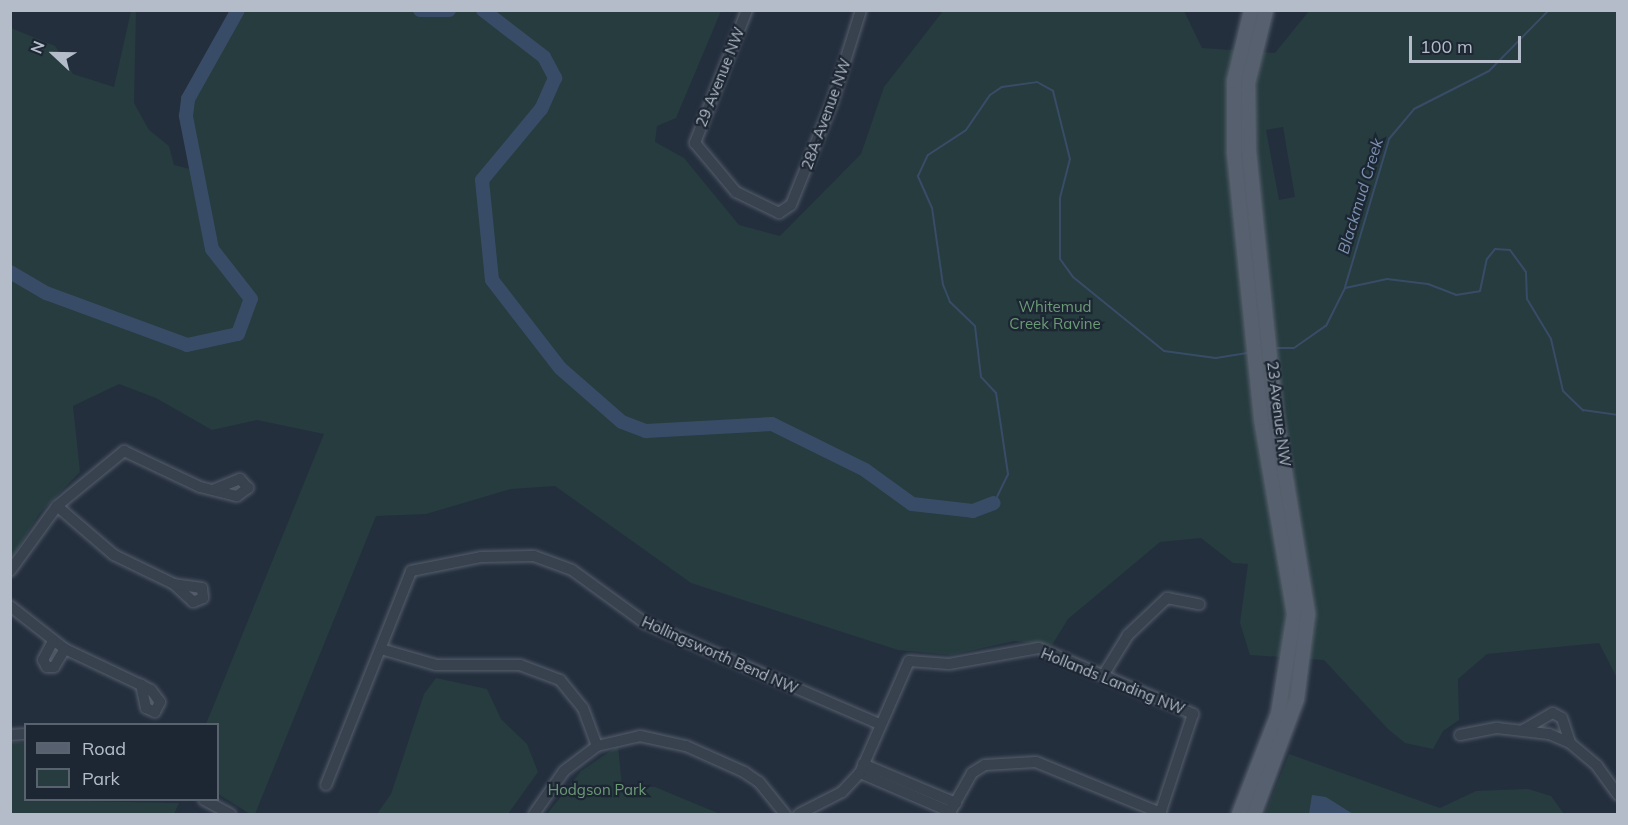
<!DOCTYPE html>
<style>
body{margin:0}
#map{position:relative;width:1628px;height:825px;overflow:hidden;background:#242f3e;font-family:Mulish,sans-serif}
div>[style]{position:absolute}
.green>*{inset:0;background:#263c3f}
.water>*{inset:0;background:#394c67}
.stream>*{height:2px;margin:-1px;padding:0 1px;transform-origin:1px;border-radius:1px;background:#394c67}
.river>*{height:14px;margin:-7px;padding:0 7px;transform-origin:7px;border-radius:7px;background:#394c67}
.roads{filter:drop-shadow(0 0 2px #565f6c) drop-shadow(0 0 2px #565f6c)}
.minor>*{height:10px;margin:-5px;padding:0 5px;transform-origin:5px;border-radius:5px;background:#38414e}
.major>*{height:14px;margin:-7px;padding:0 7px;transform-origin:7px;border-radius:7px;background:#56606e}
span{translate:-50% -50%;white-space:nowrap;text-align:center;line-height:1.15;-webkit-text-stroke:4.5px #1d2633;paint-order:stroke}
.street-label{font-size:15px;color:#b4bcc9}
.park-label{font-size:15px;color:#6b9a76}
.water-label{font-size:16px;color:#7c92b1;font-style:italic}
.frame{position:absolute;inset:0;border:12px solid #b4bcc9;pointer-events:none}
.legend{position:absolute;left:24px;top:723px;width:195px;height:78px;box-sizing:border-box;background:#1d2633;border:2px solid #59626f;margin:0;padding:8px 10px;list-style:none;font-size:18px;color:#b4bcc9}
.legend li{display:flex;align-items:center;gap:12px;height:30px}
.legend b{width:30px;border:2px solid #59626f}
.north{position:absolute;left:24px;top:24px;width:60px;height:60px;-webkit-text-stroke:4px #1d2633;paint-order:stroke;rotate:292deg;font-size:16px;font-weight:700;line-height:24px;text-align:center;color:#b4bcc9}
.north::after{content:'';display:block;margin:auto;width:21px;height:27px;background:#b4bcc9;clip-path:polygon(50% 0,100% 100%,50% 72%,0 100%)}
.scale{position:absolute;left:1409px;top:36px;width:112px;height:27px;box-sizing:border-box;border:3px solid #b4bcc9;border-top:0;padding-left:8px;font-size:18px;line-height:21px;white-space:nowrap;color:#b4bcc9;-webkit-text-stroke:4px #1d2633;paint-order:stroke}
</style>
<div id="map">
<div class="green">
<i style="clip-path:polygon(evenodd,131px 11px,136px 11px,134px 103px,149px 130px,169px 146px,174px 165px,198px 171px,186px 116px,188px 99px,238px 11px,721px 11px,676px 118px,657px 126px,655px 142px,684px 158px,739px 225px,780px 236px,861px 154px,884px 87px,943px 11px,1184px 11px,1202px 48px,1275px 53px,1309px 11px,1617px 11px,1617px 678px,1599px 643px,1487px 654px,1458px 679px,1459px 720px,1443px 731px,1433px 749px,1405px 743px,1388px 729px,1324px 660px,1250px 655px,1240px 623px,1248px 564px,1233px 563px,1201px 538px,1160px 542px,1068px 619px,1052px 645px,1014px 641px,951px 655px,898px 650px,691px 583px,555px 486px,511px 489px,426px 514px,376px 516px,255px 814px,250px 814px,218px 794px,218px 724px,206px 724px,324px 434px,257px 420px,212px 430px,156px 398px,119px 384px,73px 406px,80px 472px,39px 514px,11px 560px,11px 28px,55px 46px,73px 74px,114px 87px,131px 11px,1283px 127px,1295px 197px,1279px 200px,1266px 130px,1283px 127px)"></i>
<i style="clip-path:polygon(436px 678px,487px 689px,501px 719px,527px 744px,538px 772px,508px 814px,377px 814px,391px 794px,424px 694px)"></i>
<i style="clip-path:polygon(11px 742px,25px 743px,26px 800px,179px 803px,174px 814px,11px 814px)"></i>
<i style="clip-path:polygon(618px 746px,622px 786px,655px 787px,720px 814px,547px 814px,581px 771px)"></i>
<i style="clip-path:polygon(1289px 754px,1440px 808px,1476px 791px,1528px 789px,1551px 796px,1564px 814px,1265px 814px)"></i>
</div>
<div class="water">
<i style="clip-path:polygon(1312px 795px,1326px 797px,1353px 814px,1309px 814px)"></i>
</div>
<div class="stream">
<i style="left:1345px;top:287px;width:154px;rotate:-73.4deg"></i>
<i style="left:1389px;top:139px;width:39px;rotate:-50deg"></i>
<i style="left:1414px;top:109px;width:84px;rotate:-26.9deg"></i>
<i style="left:1489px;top:71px;width:86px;rotate:-45.5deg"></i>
<i style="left:1275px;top:348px;width:19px"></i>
<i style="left:1294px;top:348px;width:39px;rotate:-35deg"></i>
<i style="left:1326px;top:326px;width:42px;rotate:-63.4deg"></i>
<i style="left:1345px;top:288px;width:43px;rotate:-12.1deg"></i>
<i style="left:1387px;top:279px;width:41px;rotate:7deg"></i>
<i style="left:1428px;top:284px;width:30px;rotate:21deg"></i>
<i style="left:1456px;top:295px;width:24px;rotate:-9deg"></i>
<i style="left:1480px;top:291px;width:33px;rotate:-78deg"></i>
<i style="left:1487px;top:259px;width:13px;rotate:-51deg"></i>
<i style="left:1495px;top:249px;width:15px;rotate:4deg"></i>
<i style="left:1510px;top:250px;width:27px;rotate:54deg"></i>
<i style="left:1526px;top:272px;width:27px;rotate:88deg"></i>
<i style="left:1527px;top:299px;width:47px;rotate:59deg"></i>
<i style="left:1551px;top:339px;width:53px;rotate:77deg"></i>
<i style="left:1563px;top:391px;width:28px;rotate:44deg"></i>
<i style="left:1583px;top:410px;width:35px;rotate:8deg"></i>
<i style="left:994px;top:503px;width:32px;rotate:-64deg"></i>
<i style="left:1008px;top:474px;width:82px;rotate:-98.4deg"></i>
<i style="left:996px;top:393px;width:22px;rotate:-133deg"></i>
<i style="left:981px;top:377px;width:51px;rotate:-96.7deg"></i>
<i style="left:975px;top:326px;width:35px;rotate:-136deg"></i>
<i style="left:950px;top:302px;width:18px;rotate:-112deg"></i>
<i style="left:943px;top:285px;width:78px;rotate:-98.1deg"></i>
<i style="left:932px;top:208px;width:35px;rotate:-114deg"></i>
<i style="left:918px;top:176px;width:23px;rotate:-65deg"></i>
<i style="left:928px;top:155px;width:45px;rotate:-33.3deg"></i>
<i style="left:966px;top:130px;width:42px;rotate:-55.6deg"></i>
<i style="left:990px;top:95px;width:14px;rotate:-34deg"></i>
<i style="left:1002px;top:87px;width:35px;rotate:-8deg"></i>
<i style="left:1037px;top:82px;width:18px;rotate:29deg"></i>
<i style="left:1053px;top:91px;width:70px;rotate:76deg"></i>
<i style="left:1070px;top:159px;width:40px;rotate:104.4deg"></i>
<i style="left:1060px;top:198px;width:61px;rotate:90deg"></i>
<i style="left:1060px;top:259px;width:22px;rotate:54deg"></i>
<i style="left:1073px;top:277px;width:117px;rotate:39.1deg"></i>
<i style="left:1164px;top:351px;width:52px;rotate:7.7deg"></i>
<i style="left:1216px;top:358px;width:33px;rotate:-9deg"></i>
</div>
<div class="river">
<i style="left:420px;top:10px;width:29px"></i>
<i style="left:483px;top:10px;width:77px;rotate:37.6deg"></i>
<i style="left:544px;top:57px;width:24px;rotate:62deg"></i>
<i style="left:555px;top:78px;width:34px;rotate:114deg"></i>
<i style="left:541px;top:109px;width:92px;rotate:129.7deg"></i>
<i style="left:482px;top:180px;width:100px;rotate:84.3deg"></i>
<i style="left:492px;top:280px;width:111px;rotate:52.3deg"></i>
<i style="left:560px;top:368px;width:82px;rotate:41.1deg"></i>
<i style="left:622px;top:422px;width:26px;rotate:21deg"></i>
<i style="left:646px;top:431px;width:126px;rotate:-3.2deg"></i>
<i style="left:772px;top:424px;width:104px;rotate:26.3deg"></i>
<i style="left:865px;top:470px;width:58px;rotate:35.9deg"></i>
<i style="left:912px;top:504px;width:61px;rotate:6.5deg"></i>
<i style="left:973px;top:511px;width:22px;rotate:-21deg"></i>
<i style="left:10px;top:272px;width:42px;rotate:30.3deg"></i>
<i style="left:46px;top:293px;width:150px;rotate:20.2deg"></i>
<i style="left:187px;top:345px;width:52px;rotate:-12.2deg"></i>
<i style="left:238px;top:334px;width:37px;rotate:-70deg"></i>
<i style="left:251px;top:299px;width:63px;rotate:-128deg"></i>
<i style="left:212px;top:249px;width:136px;rotate:-101.1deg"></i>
<i style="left:186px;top:116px;width:17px;rotate:-83deg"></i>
<i style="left:188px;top:99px;width:102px;rotate:-60.7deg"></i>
</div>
<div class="roads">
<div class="minor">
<i style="left:747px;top:10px;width:143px;rotate:111.4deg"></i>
<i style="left:695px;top:143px;width:64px;rotate:50.1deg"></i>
<i style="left:736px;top:192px;width:48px;rotate:26deg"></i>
<i style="left:779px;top:213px;width:14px;rotate:-34deg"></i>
<i style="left:791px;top:205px;width:110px;rotate:-68.1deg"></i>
<i style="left:832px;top:103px;width:97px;rotate:-72.7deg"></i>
<i style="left:57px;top:506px;width:75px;rotate:40.7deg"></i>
<i style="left:114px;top:555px;width:67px;rotate:25.8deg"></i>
<i style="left:174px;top:584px;width:26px;rotate:43deg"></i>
<i style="left:193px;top:602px;width:11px;rotate:-22deg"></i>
<i style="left:203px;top:598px;width:10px;rotate:-96deg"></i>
<i style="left:202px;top:588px;width:28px;rotate:-172deg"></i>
<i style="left:10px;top:571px;width:80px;rotate:-54.1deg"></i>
<i style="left:57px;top:506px;width:87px;rotate:-39.4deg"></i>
<i style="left:124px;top:451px;width:84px;rotate:25.3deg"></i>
<i style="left:200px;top:487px;width:38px;rotate:14deg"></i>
<i style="left:237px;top:496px;width:14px;rotate:-36deg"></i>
<i style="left:248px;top:488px;width:12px;rotate:-132deg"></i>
<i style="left:240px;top:479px;width:29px;rotate:158deg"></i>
<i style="left:10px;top:606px;width:70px;rotate:38deg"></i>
<i style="left:65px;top:649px;width:84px;rotate:25.3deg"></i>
<i style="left:141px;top:685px;width:11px;rotate:27deg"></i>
<i style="left:151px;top:690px;width:15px;rotate:53deg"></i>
<i style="left:160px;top:702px;width:11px;rotate:117deg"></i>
<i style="left:155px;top:712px;width:10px;rotate:-156deg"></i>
<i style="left:146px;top:708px;width:24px;rotate:-102deg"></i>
<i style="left:53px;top:641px;width:21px;rotate:118deg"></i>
<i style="left:43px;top:660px;width:8px;rotate:60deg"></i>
<i style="left:47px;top:667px;width:7px"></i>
<i style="left:54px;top:667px;width:21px;rotate:-59deg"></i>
<i style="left:381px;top:649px;width:57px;rotate:16.2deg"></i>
<i style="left:436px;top:665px;width:84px"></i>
<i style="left:520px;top:665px;width:43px;rotate:20.6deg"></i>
<i style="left:560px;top:680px;width:36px;rotate:51deg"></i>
<i style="left:583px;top:708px;width:40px;rotate:69.8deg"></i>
<i style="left:1104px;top:674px;width:46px;rotate:-58.4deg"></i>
<i style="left:1128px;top:635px;width:54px;rotate:-43.5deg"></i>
<i style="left:1167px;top:598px;width:33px;rotate:11deg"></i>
<i style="left:1523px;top:730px;width:34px;rotate:-30deg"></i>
<i style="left:1553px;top:713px;width:10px;rotate:29deg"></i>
<i style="left:1562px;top:718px;width:26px;rotate:72deg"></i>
<i style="left:10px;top:735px;width:16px;rotate:-4deg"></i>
<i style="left:1460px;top:735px;width:38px;rotate:-11deg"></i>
<i style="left:1497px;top:728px;width:52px;rotate:6.6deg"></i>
<i style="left:1549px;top:734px;width:23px;rotate:23deg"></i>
<i style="left:1570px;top:743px;width:35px;rotate:40deg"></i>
<i style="left:1597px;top:766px;width:36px;rotate:54deg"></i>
<i style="left:863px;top:764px;width:101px;rotate:22.8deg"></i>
<i style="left:860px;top:773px;width:99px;rotate:23.2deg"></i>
<i style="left:326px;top:785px;width:230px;rotate:-68.3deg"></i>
<i style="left:411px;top:571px;width:71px;rotate:-11.3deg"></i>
<i style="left:481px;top:557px;width:53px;rotate:-1.1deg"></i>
<i style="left:534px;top:556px;width:40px;rotate:20.2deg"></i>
<i style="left:572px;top:570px;width:90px;rotate:36deg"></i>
<i style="left:645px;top:623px;width:253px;rotate:23.3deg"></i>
<i style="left:204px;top:800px;width:30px;rotate:28deg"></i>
<i style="left:534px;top:814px;width:52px;rotate:-55.1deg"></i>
<i style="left:564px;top:771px;width:41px;rotate:-37.1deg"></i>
<i style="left:597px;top:746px;width:44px;rotate:-13.1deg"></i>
<i style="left:640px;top:736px;width:47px;rotate:12.3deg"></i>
<i style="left:686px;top:746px;width:64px;rotate:24.1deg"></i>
<i style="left:744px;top:772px;width:18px;rotate:34deg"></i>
<i style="left:759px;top:782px;width:41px;rotate:50.9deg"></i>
<i style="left:799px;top:814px;width:48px;rotate:-27.1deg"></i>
<i style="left:842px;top:792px;width:26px;rotate:-47deg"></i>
<i style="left:860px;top:773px;width:122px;rotate:-66.4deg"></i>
<i style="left:909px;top:661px;width:40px;rotate:4.3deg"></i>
<i style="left:949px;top:664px;width:91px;rotate:-10.1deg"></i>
<i style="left:1039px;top:648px;width:168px;rotate:23.2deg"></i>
<i style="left:1193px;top:714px;width:105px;rotate:108.3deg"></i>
<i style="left:949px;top:814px;width:47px;rotate:-60.7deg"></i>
<i style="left:972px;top:773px;width:15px;rotate:-32deg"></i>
<i style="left:985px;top:765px;width:51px;rotate:-3.4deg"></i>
<i style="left:1036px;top:762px;width:135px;rotate:22.2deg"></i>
</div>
<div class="major">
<i style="left:1239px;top:814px;width:107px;rotate:-68.7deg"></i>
<i style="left:1278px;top:714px;width:101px;rotate:-80.9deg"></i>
<i style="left:1294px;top:614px;width:199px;rotate:-99.6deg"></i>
<i style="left:1261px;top:418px;width:266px;rotate:-95.8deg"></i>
<i style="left:1234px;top:153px;width:72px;rotate:-90deg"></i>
<i style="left:1234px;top:81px;width:73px;rotate:-76.5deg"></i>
<i style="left:1254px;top:814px;width:123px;rotate:-69.5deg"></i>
<i style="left:1297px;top:699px;width:86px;rotate:-82.6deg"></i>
<i style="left:1308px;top:614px;width:200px;rotate:-99.2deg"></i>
<i style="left:1276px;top:417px;width:266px;rotate:-95.8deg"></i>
<i style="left:1249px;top:152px;width:69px;rotate:-90.8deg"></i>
<i style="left:1248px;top:83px;width:75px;rotate:-76.1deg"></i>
</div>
</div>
<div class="street-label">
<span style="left:720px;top:77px;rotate:-68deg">29 Avenue NW</span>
<span style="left:826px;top:114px;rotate:-70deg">28A Avenue NW</span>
<span style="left:1279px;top:414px;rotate:83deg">23 Avenue NW</span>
<span style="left:720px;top:655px;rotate:24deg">Hollingsworth Bend NW</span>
<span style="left:1113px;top:681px;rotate:22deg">Hollands Landing NW</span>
</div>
<div class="park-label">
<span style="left:1055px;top:315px">Whitemud<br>Creek Ravine</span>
<span style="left:597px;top:790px">Hodgson Park</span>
</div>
<div class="water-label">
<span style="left:1360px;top:196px;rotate:-73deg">Blackmud Creek</span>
</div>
<div class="frame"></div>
<ul class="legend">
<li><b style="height:8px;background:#56606e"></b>Road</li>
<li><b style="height:16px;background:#263c3f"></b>Park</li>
</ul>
<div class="north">N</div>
<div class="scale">100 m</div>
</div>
